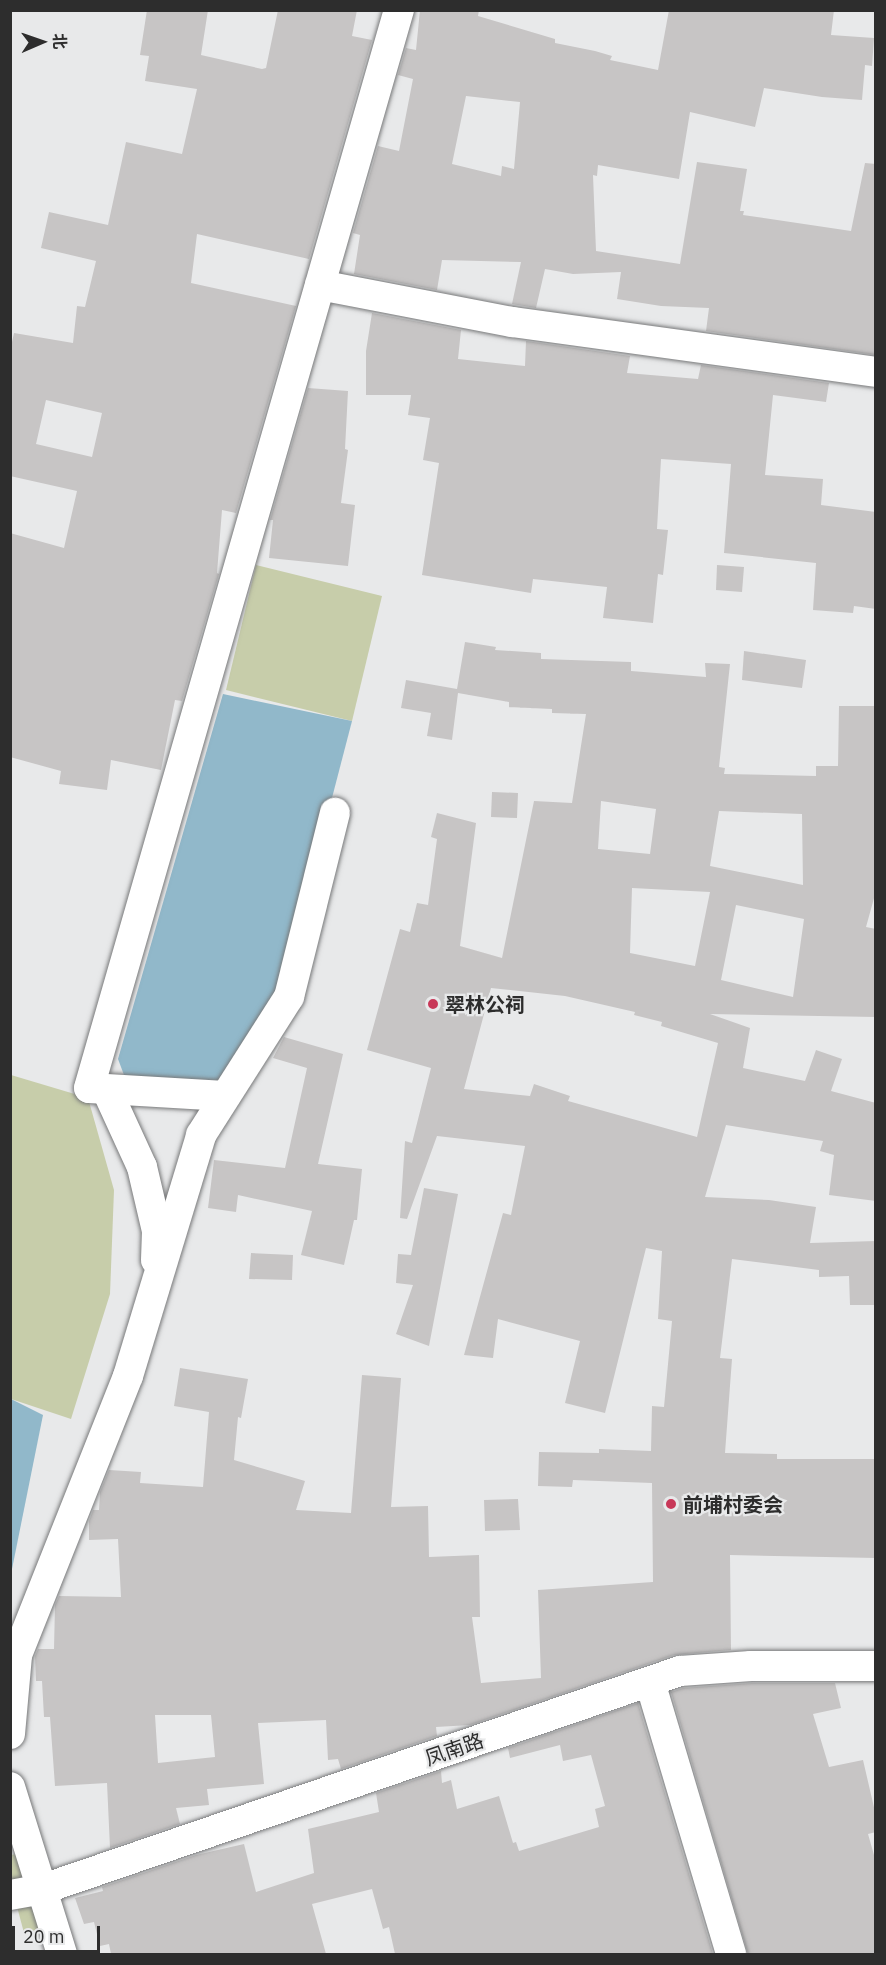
<!DOCTYPE html>
<meta charset="utf-8">
<style>
body{margin:0}
#map{position:relative;width:886px;height:1965px;overflow:hidden;background:#e8e9ea;font-family:"IBM Plex Sans","Noto Sans SC",sans-serif}
div>[style]{position:absolute}
.green>*{inset:0;background:#c7cdaa}
.water>*{inset:0;background:#91b8ca}
.building>*{inset:0;background:#c7c5c5}
.roads{filter:drop-shadow(0 0 2px #78797a) drop-shadow(0 0 2px #78797a)}
.street>*{height:30px;margin:-15px;padding:0 15px;transform-origin:15px;border-radius:15px;background:#fff}
.dots>*{width:16px;height:16px;translate:-50% -50%;box-sizing:border-box;border:3px solid #e8e9ea;border-radius:50%}
span{translate:-50% -50%;white-space:nowrap;text-align:center;line-height:1.15;-webkit-text-stroke:4.5px #e8e9ea;paint-order:stroke}
.poi-label{font-size:20px;color:#2d2d2d;font-weight:700}
.left{translate:0 -50%;text-align:left}
.street-label{font-size:20px;color:#2d2d2d}
.frame{position:absolute;inset:0;border:12px solid #2d2d2d;pointer-events:none}
.north{position:absolute;left:12px;top:12px;width:60px;height:60px;-webkit-text-stroke:4px #e8e9ea;paint-order:stroke;rotate:88deg;font-size:16px;font-weight:700;line-height:24px;text-align:center;color:#2d2d2d}
.north::after{content:'';display:block;margin:auto;width:21px;height:27px;background:#2d2d2d;clip-path:polygon(50% 0,100% 100%,50% 72%,0 100%)}
.scale{position:absolute;left:12px;top:1926px;width:88px;height:27px;box-sizing:border-box;border:3px solid #2d2d2d;border-top:0;padding-left:8px;font-size:18px;line-height:21px;white-space:nowrap;color:#2d2d2d;-webkit-text-stroke:4px #e8e9ea;paint-order:stroke}
</style>
<div id="map">
<div class="green">
<i style="clip-path:polygon(256px 565px,382px 596px,352px 721px,226px 690px)"></i>
<i style="clip-path:polygon(11px 1075px,88px 1098px,114px 1190px,110px 1294px,71px 1419px,11px 1399px)"></i>
<i style="clip-path:polygon(26px 1853px,53px 1926px,24px 1933px,11px 1884px,10px 1855px)"></i>
</div>
<div class="water">
<i style="clip-path:polygon(223px 694px,352px 721px,281px 994px,222px 1085px,127px 1083px,118px 1059px)"></i>
<i style="clip-path:polygon(11px 1399px,43px 1415px,11px 1574px)"></i>
</div>
<div class="building">
<i style="clip-path:polygon(evenodd,147px 10px,208px 10px,201px 55px,262px 69px,266px 68px,278px 10px,357px 10px,352px 36px,372px 40px,309px 259px,197px 234px,191px 283px,296px 306px,236px 513px,222px 510px,217px 573px,219px 574px,182px 701px,175px 700px,161px 770px,111px 760px,107px 790px,59px 784px,61px 771px,10px 757px,10px 533px,64px 548px,77px 491px,10px 476px,10px 351px,14px 333px,73px 343px,77px 306px,85px 307px,96px 261px,41px 248px,49px 212px,108px 225px,126px 142px,182px 154px,197px 89px,145px 81px,149px 56px,140px 55px,147px 10px,46px 400px,102px 413px,92px 457px,36px 444px,46px 400px)"></i>
<i style="clip-path:polygon(evenodd,420px 10px,479px 10px,478px 16px,555px 39px,555px 43px,595px 51px,612px 56px,610px 60px,658px 70px,669px 10px,834px 10px,831px 35px,874px 38px,872px 66px,865px 65px,862px 100px,822px 97px,764px 88px,755px 127px,690px 112px,679px 179px,598px 165px,597px 176px,593px 175px,596px 251px,680px 264px,697px 162px,747px 169px,740px 211px,744px 211px,743px 215px,851px 231px,865px 163px,876px 164px,876px 355px,706px 331px,709px 308px,661px 306px,617px 299px,621px 272px,573px 274px,545px 269px,536px 308px,512px 304px,521px 262px,442px 260px,437px 290px,354px 274px,360px 235px,353px 233px,378px 146px,399px 151px,413px 79px,398px 75px,406px 48px,416px 50px,420px 10px,466px 96px,520px 102px,514px 169px,502px 166px,501px 176px,452px 164px,466px 96px)"></i>
<i style="clip-path:polygon(372px 313px,461px 330px,458px 359px,525px 366px,526px 341px,630px 356px,627px 373px,698px 379px,701px 365px,829px 383px,826px 402px,773px 395px,765px 475px,823px 479px,821px 505px,876px 512px,876px 609px,854px 606px,853px 613px,813px 610px,816px 563px,724px 553px,731px 464px,661px 459px,657px 529px,668px 530px,663px 575px,658px 574px,653px 623px,603px 618px,607px 587px,533px 579px,531px 593px,422px 575px,439px 463px,423px 460px,430px 418px,408px 415px,411px 395px,366px 395px,366px 351px)"></i>
<i style="clip-path:polygon(308px 388px,348px 391px,345px 449px,348px 450px,341px 503px,355px 505px,348px 566px,269px 558px,273px 520px,270px 520px)"></i>
<i style="clip-path:polygon(717px 565px,744px 567px,742px 592px,716px 590px)"></i>
<i style="clip-path:polygon(evenodd,465px 642px,496px 647px,495px 650px,541px 653px,541px 659px,631px 662px,631px 671px,706px 677px,705px 663px,730px 664px,719px 767px,725px 768px,724px 774px,816px 776px,816px 766px,838px 766px,839px 706px,876px 706px,876px 891px,866px 927px,876px 929px,876px 1017px,710px 1014px,750px 1028px,743px 1068px,805px 1081px,816px 1050px,842px 1059px,831px 1091px,876px 1103px,876px 1201px,829px 1195px,834px 1155px,820px 1151px,823px 1141px,726px 1125px,705px 1197px,769px 1200px,816px 1207px,810px 1243px,876px 1241px,876px 1305px,850px 1305px,849px 1276px,819px 1277px,819px 1270px,732px 1259px,720px 1358px,732px 1359px,725px 1453px,777px 1454px,777px 1459px,876px 1459px,876px 1558px,730px 1555px,731px 1650px,674px 1655px,470px 1725px,436px 1727px,437px 1736px,341px 1769px,338px 1759px,328px 1760px,326px 1720px,258px 1723px,264px 1784px,207px 1789px,209px 1805px,176px 1808px,180px 1824px,110px 1848px,107px 1783px,55px 1786px,50px 1717px,44px 1717px,42px 1681px,36px 1681px,35px 1656px,38px 1649px,54px 1649px,55px 1605px,59px 1596px,121px 1597px,118px 1539px,89px 1540px,89px 1521px,93px 1510px,99px 1510px,100px 1492px,109px 1470px,141px 1472px,140px 1483px,203px 1487px,209px 1412px,174px 1406px,180px 1368px,248px 1379px,241px 1418px,238px 1417px,234px 1460px,305px 1481px,296px 1510px,351px 1513px,362px 1375px,401px 1378px,391px 1507px,428px 1506px,429px 1557px,479px 1555px,480px 1617px,472px 1617px,481px 1683px,541px 1678px,538px 1590px,653px 1582px,652px 1483px,573px 1480px,572px 1487px,538px 1486px,539px 1452px,599px 1453px,599px 1449px,651px 1451px,652px 1406px,664px 1407px,672px 1321px,658px 1319px,662px 1251px,646px 1248px,605px 1413px,565px 1403px,580px 1341px,498px 1319px,493px 1358px,464px 1355px,503px 1213px,511px 1215px,525px 1146px,437px 1136px,407px 1219px,400px 1218px,405px 1141px,412px 1143px,431px 1068px,367px 1050px,400px 929px,410px 932px,417px 903px,428px 905px,437px 839px,431px 837px,437px 813px,476px 823px,460px 946px,502px 958px,534px 801px,572px 803px,586px 714px,552px 713px,552px 709px,509px 707px,509px 702px,458px 693px,452px 740px,427px 736px,431px 713px,401px 708px,406px 680px,457px 689px,465px 642px,601px 801px,656px 809px,650px 854px,598px 849px,601px 801px,465px 642px,719px 811px,802px 814px,803px 885px,710px 866px,719px 811px,465px 642px,632px 888px,710px 892px,695px 966px,630px 953px,632px 888px,465px 642px,736px 905px,804px 919px,793px 997px,721px 980px,736px 905px,465px 642px,491px 988px,565px 996px,635px 1012px,634px 1015px,662px 1022px,661px 1026px,718px 1043px,697px 1137px,568px 1101px,570px 1096px,534px 1084px,530px 1096px,464px 1089px,491px 988px,465px 642px,155px 1715px,211px 1715px,215px 1757px,158px 1763px,155px 1715px)"></i>
<i style="clip-path:polygon(744px 651px,806px 660px,802px 688px,742px 680px)"></i>
<i style="clip-path:polygon(492px 792px,518px 793px,517px 818px,491px 817px)"></i>
<i style="clip-path:polygon(284px 1037px,343px 1054px,318px 1164px,362px 1169px,357px 1220px,354px 1220px,344px 1265px,301px 1255px,312px 1211px,238px 1195px,236px 1212px,208px 1208px,214px 1160px,285px 1168px,307px 1068px,273px 1058px)"></i>
<i style="clip-path:polygon(424px 1188px,458px 1194px,429px 1346px,396px 1334px,413px 1285px,396px 1283px,398px 1254px,411px 1255px)"></i>
<i style="clip-path:polygon(251px 1253px,293px 1255px,292px 1280px,249px 1279px)"></i>
<i style="clip-path:polygon(518px 1499px,520px 1530px,485px 1531px,484px 1500px)"></i>
<i style="clip-path:polygon(752px 1683px,835px 1683px,841px 1708px,813px 1714px,829px 1767px,863px 1760px,876px 1816px,876px 1832px,868px 1834px,876px 1862px,876px 1954px,748px 1954px,671px 1692px,683px 1688px)"></i>
<i style="clip-path:polygon(638px 1703px,713px 1954px,395px 1954px,389px 1927px,383px 1929px,372px 1889px,312px 1904px,326px 1954px,111px 1954px,109px 1944px,100px 1946px,94px 1922px,84px 1924px,75px 1898px,103px 1891px,102px 1887px,196px 1855px,244px 1844px,256px 1892px,314px 1873px,308px 1829px,379px 1812px,376px 1793px,441px 1771px,442px 1783px,451px 1780px,457px 1809px,499px 1796px,513px 1843px,516px 1842px,519px 1851px,599px 1827px,595px 1809px,605px 1806px,591px 1755px,563px 1761px,560px 1745px,510px 1758px,508px 1748px)"></i>
</div>
<div class="roads">
<div class="street">
<i style="left:320px;top:285px;width:196px;rotate:10.9deg"></i>
<i style="left:512px;top:322px;width:367px;rotate:7.8deg"></i>
<i style="left:109px;top:1095px;width:79px;rotate:65.4deg"></i>
<i style="left:142px;top:1167px;width:66px;rotate:76.8deg"></i>
<i style="left:157px;top:1231px;width:29px;rotate:92deg"></i>
<i style="left:225px;top:1096px;width:136px;rotate:-176.6deg"></i>
<i style="left:89px;top:1088px;width:1122px;rotate:-73.96deg"></i>
<i style="left:650px;top:1682px;width:284px;rotate:73.4deg"></i>
<i style="left:10px;top:1734px;width:79px;rotate:-84.9deg"></i>
<i style="left:17px;top:1655px;width:300px;rotate:-68.3deg"></i>
<i style="left:128px;top:1376px;width:252px;rotate:-73.1deg"></i>
<i style="left:201px;top:1135px;width:164px;rotate:-57.5deg"></i>
<i style="left:289px;top:997px;width:190px;rotate:-76deg"></i>
<i style="left:10px;top:1787px;width:175px;rotate:72.7deg"></i>
<i style="left:10px;top:1895px;width:34px;rotate:-10deg"></i>
<i style="left:43px;top:1889px;width:673px;rotate:-18.89deg"></i>
<i style="left:680px;top:1671px;width:71px;rotate:-4deg"></i>
<i style="left:751px;top:1666px;width:125px"></i>
</div>
</div>
<div class="dots">
<i style="left:433px;top:1004px;background:#c83858"></i>
<i style="left:671px;top:1504px;background:#c83858"></i>
</div>
<div class="poi-label">
<span class="left" style="left:445px;top:1004px">翠林公祠</span>
<span class="left" style="left:683px;top:1504px">前埔村委会</span>
</div>
<div class="street-label">
<span style="left:454px;top:1749px;rotate:-19deg">凤南路</span>
</div>
<div class="frame"></div>
<div class="north">北</div>
<div class="scale">20 m</div>
</div>
